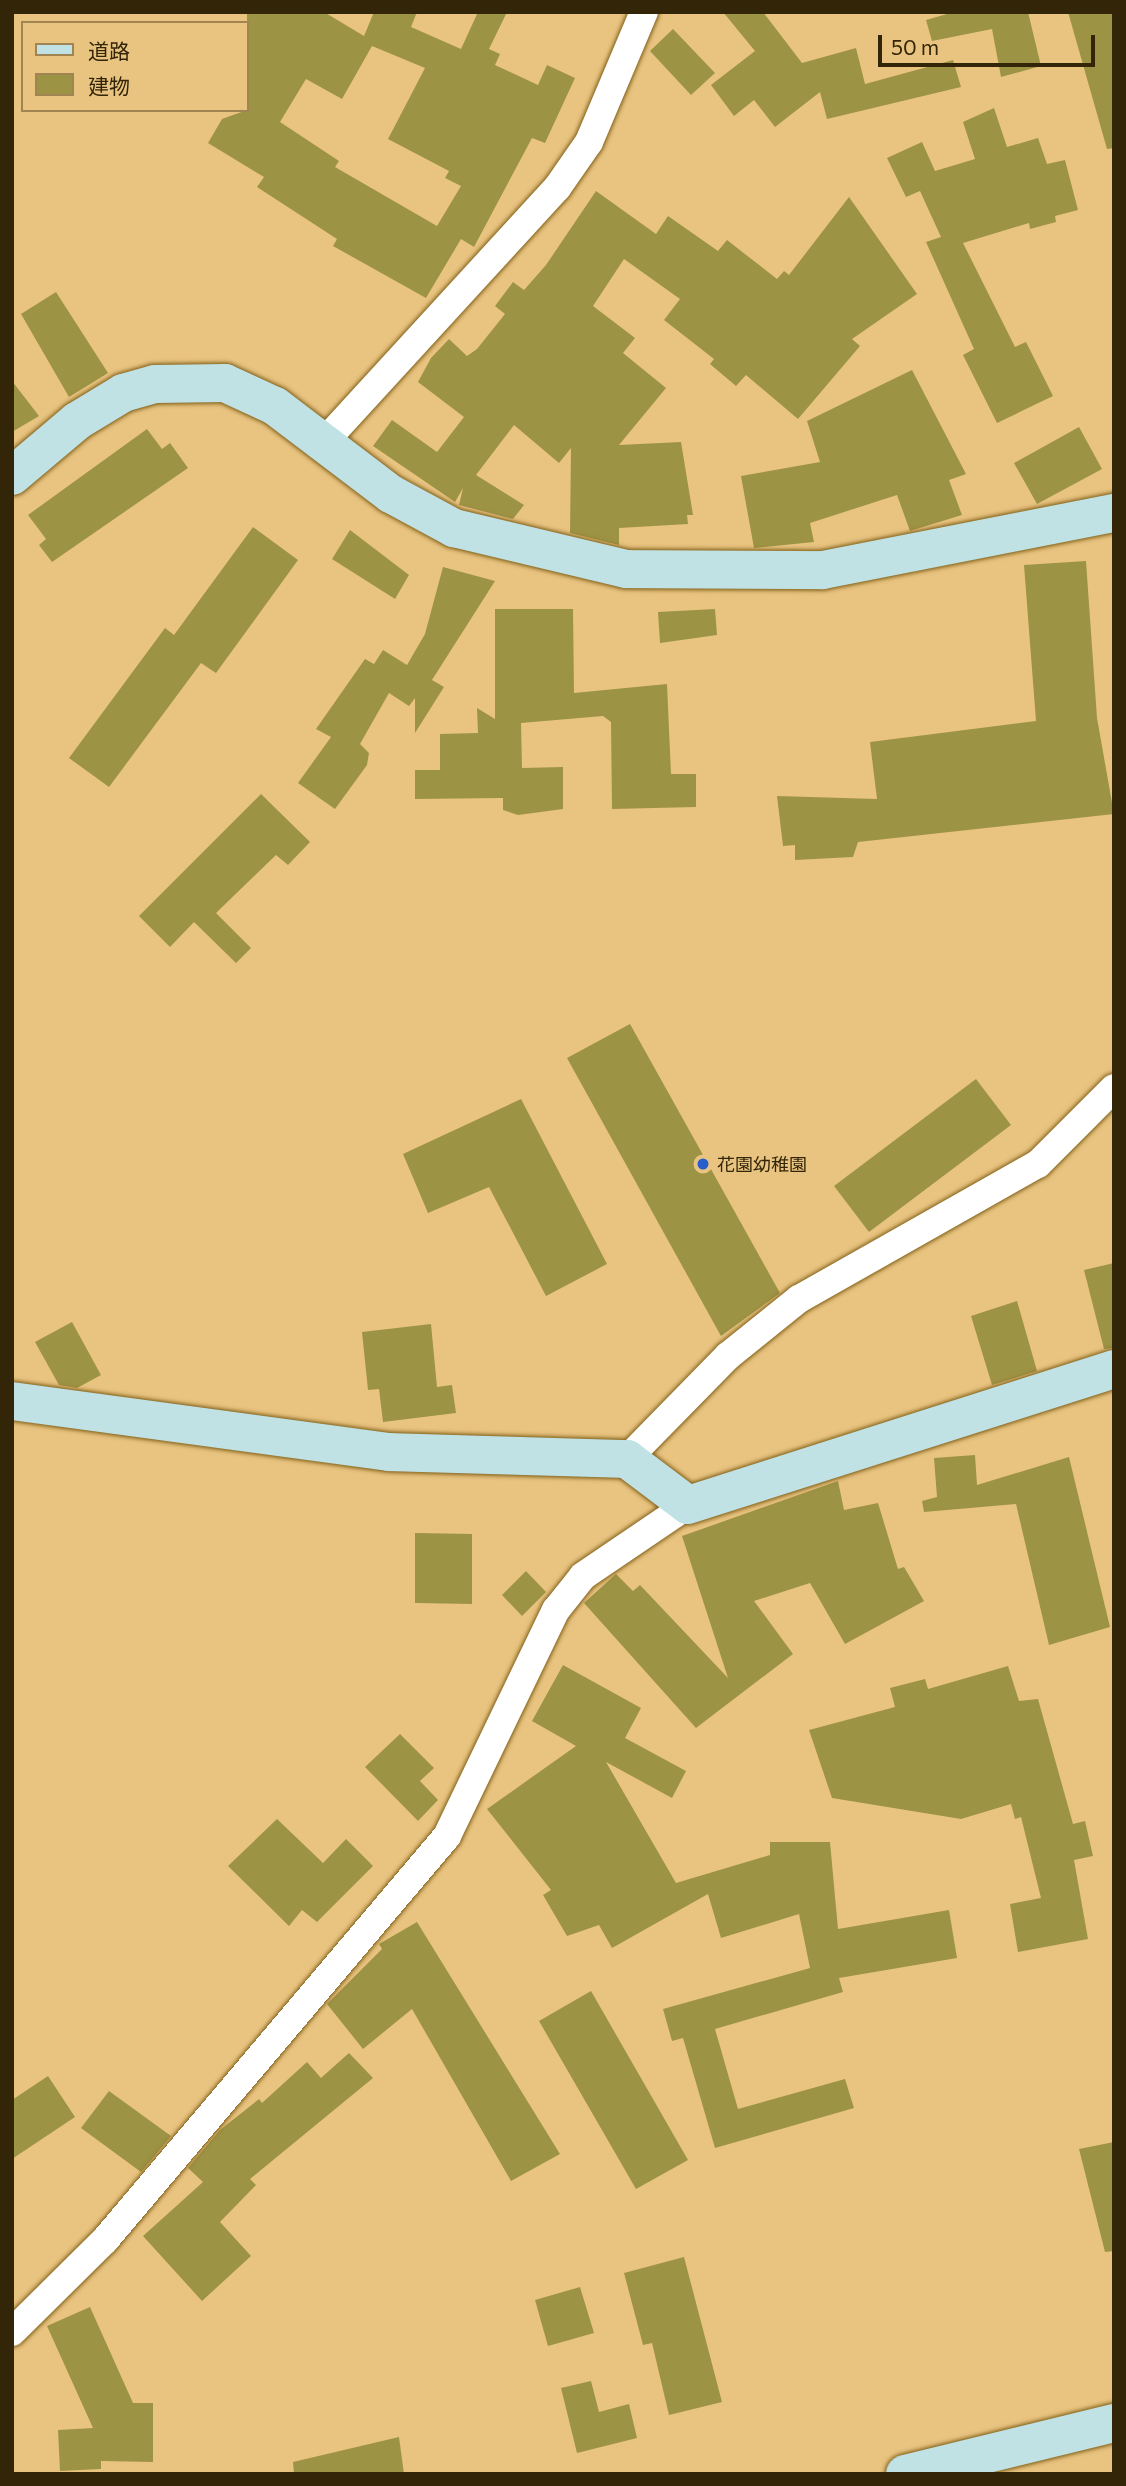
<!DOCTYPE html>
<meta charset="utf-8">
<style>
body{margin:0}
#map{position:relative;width:1126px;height:2486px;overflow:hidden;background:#e9c481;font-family:Commissioner,"Noto Sans JP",sans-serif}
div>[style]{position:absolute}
.building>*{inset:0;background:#9d9345}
.roads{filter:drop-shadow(0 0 2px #816119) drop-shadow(0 0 2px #816119)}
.street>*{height:28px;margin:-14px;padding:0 14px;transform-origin:14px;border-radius:14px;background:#fff}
.secondary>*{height:38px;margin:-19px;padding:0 19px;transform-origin:19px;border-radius:19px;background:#c0e2e5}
.dots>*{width:19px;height:19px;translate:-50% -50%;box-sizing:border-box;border:4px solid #e9c481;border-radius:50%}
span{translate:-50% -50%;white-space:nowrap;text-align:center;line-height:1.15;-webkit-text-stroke:5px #e9c481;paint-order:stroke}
.poi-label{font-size:18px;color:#332508}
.left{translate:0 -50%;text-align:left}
.frame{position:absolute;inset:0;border:14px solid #332508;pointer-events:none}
.legend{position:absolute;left:21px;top:21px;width:228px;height:91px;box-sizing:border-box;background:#e9c481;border:2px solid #a08451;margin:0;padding:9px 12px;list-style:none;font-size:21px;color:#332508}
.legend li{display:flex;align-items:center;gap:14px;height:35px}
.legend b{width:35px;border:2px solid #a08451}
.scale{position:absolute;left:878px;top:35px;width:217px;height:32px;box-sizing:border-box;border:4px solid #332508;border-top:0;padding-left:9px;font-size:21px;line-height:24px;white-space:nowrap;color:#332508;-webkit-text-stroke:5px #e9c481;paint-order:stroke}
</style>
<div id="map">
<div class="building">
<i style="clip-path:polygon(evenodd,247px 12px,324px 12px,364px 36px,374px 12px,417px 12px,411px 27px,461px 49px,478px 12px,507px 12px,489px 49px,500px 54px,495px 65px,538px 85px,547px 65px,575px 78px,545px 143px,532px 138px,474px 247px,461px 239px,426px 298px,333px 246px,337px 239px,257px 187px,264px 177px,208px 143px,222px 119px,247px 110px,247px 12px,372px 46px,425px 68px,388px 139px,449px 171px,445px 178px,461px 186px,437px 226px,335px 167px,339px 161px,280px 122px,306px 79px,342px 99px,372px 46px)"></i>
<i style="clip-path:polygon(723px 12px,763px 12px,802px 63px,856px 48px,865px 84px,953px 60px,961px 87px,827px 119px,820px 92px,775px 127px,754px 100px,734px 116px,711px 85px,755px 51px)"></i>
<i style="clip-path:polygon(954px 12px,1028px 12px,1041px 66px,1001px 77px,992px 29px,932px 41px,926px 20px)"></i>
<i style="clip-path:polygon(1068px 12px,1114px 12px,1114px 148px,1107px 149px)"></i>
<i style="clip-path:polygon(673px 29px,715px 73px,691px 95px,650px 51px)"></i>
<i style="clip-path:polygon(994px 108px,1007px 147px,1038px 138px,1047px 164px,1065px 160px,1078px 210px,1055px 216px,1056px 222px,1030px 229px,1029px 223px,963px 243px,1015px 347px,1026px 342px,1053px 396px,997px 423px,963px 355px,974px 349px,926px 242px,941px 237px,920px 191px,906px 197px,887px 158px,922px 142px,935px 171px,975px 159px,963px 122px)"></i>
<i style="clip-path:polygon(596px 191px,656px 234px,668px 216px,718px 251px,727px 240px,777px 279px,784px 271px,789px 275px,849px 197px,917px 294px,852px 339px,860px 346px,798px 419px,746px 375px,736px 386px,710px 364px,714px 359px,664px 320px,680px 299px,624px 259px,593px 306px,635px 338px,623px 353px,666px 388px,619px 445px,681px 442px,693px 515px,687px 515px,688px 524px,619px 528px,619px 545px,570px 533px,571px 448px,559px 463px,514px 425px,476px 475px,524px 505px,513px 519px,459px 505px,463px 488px,455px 502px,373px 446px,392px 420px,437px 452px,464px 417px,418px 382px,431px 358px,449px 339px,467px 356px,477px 349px,505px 314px,495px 306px,513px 282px,524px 290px,546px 265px)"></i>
<i style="clip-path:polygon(56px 292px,108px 373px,69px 397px,21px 314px)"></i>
<i style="clip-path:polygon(912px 370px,966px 474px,949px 480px,962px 515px,910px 531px,897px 495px,810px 523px,814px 542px,754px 548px,741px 476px,820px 462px,807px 421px)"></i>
<i style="clip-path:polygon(12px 381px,39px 416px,12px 432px)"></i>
<i style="clip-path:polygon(1079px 427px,1102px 469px,1037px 504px,1014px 463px)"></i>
<i style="clip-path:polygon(147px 429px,162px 449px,170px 443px,188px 468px,52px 562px,39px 545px,46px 539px,28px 515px)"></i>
<i style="clip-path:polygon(253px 527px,298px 560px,216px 673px,201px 663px,109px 787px,69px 758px,165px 628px,174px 635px)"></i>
<i style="clip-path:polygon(350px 530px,409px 575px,395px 599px,332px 559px)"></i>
<i style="clip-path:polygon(1086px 561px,1097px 718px,1114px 814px,858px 842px,853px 857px,795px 860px,795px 845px,783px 846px,777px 796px,877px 799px,870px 742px,1036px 721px,1024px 565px)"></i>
<i style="clip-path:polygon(443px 567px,495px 581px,432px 680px,444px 687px,415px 733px,415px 698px,409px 706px,389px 693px,360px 744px,369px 753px,367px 765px,335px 809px,298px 783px,331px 737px,316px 729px,365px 659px,374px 664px,383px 650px,407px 665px,425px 634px)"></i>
<i style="clip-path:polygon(495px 609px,573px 609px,574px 693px,667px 684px,671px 774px,696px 774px,696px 807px,612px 809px,611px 722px,603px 716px,521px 723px,522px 768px,563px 767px,563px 809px,518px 815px,503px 810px,503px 798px,415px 799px,415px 770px,440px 770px,440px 734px,478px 733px,477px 708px,495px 719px)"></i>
<i style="clip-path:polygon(715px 609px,717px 635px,660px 643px,658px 612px)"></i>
<i style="clip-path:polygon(261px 794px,310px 842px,288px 865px,276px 855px,216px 913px,251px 948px,236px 963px,194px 922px,170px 947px,139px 916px)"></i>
<i style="clip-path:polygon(630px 1024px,780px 1293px,721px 1336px,567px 1058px)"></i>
<i style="clip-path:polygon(976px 1079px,1011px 1125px,869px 1232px,834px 1186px)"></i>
<i style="clip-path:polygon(521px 1099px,607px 1264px,546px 1296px,489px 1187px,428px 1213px,403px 1154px)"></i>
<i style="clip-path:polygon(1114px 1263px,1114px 1348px,1104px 1349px,1084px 1270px)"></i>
<i style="clip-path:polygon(1017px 1301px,1037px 1371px,992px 1385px,971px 1316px)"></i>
<i style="clip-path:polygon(72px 1322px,101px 1375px,77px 1388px,59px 1385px,35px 1342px)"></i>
<i style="clip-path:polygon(431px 1324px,437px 1387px,452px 1385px,456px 1413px,383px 1422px,379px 1389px,368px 1390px,362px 1332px)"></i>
<i style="clip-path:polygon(975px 1455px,977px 1485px,1069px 1457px,1110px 1627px,1049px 1645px,1016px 1504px,924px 1512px,922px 1501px,937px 1497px,934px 1458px)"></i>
<i style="clip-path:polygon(838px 1481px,844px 1510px,878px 1503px,898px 1569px,904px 1567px,924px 1601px,845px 1644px,810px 1583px,754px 1601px,793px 1654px,696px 1728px,584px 1603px,616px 1574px,633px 1591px,640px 1585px,728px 1678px,682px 1536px)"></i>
<i style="clip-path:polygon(415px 1533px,472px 1534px,472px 1604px,415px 1603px)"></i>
<i style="clip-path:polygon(526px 1571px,546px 1592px,522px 1616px,502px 1595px)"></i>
<i style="clip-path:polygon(563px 1665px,641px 1708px,625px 1738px,686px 1771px,672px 1798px,606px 1762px,676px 1883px,770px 1855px,770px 1842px,830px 1842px,838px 1929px,949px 1910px,957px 1958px,839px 1978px,843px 1992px,715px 2029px,738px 2109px,845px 2079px,854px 2108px,715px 2148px,683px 2038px,672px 2041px,663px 2009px,810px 1968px,799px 1914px,721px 1938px,708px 1894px,612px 1948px,599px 1925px,567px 1936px,543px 1895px,551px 1890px,487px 1809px,576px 1746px,532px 1721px)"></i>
<i style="clip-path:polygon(1008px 1666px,1019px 1701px,1038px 1699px,1073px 1824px,1085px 1821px,1093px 1856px,1074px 1860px,1088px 1939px,1018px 1952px,1010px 1904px,1041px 1898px,1021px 1817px,1015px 1819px,1011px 1804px,961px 1819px,832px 1798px,809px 1730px,895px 1707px,890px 1688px,925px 1679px,928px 1689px)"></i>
<i style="clip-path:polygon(400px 1734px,434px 1768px,420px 1781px,438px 1800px,418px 1821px,365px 1767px)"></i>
<i style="clip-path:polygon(277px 1819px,323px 1863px,346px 1839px,373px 1866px,317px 1922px,302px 1910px,289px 1926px,228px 1866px)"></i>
<i style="clip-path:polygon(417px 1922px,560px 2154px,511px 2181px,412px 2009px,363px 2049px,327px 2004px,382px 1949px,379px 1944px)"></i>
<i style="clip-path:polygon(591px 1991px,688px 2160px,636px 2189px,539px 2021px)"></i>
<i style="clip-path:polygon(349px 2053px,373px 2078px,250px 2179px,256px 2185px,220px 2222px,251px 2256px,202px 2301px,143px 2236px,203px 2182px,188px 2168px,220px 2130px,259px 2099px,262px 2103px,307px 2062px,321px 2078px)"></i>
<i style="clip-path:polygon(48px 2076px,75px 2117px,12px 2159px,12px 2100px)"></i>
<i style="clip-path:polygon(109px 2091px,171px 2136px,141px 2172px,81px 2128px)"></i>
<i style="clip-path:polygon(1114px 2142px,1114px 2251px,1105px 2252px,1079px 2149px)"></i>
<i style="clip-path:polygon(684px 2257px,722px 2402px,669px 2415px,652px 2343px,643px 2345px,624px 2273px)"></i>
<i style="clip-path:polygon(580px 2287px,594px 2333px,548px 2346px,535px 2300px)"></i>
<i style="clip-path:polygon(90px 2307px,133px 2403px,153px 2403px,153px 2462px,101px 2461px,101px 2469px,60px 2471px,58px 2430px,93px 2428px,47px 2326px)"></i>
<i style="clip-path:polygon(591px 2381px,599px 2412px,629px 2404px,637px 2438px,577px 2453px,561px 2388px)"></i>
<i style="clip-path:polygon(399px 2437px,404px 2474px,294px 2474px,293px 2462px)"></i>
</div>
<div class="roads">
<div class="street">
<i style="left:325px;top:441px;width:343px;rotate:-47.5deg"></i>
<i style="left:557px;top:188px;width:56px;rotate:-55.2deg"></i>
<i style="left:589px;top:142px;width:141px;rotate:-67.1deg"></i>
<i style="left:627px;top:1459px;width:144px;rotate:-45.6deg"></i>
<i style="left:728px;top:1356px;width:91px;rotate:-38.8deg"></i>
<i style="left:799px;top:1299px;width:274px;rotate:-29.5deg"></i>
<i style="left:1038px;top:1164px;width:107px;rotate:-45deg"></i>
<i style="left:12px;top:2332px;width:131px;rotate:-44.7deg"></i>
<i style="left:105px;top:2240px;width:529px;rotate:-49.75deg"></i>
<i style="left:447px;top:1836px;width:251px;rotate:-64.3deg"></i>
<i style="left:556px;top:1610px;width:43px;rotate:-51.5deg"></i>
<i style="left:583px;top:1576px;width:127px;rotate:-34.1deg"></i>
</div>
<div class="secondary">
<i style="left:12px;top:476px;width:85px;rotate:-40.2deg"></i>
<i style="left:77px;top:421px;width:54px;rotate:-31.3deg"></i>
<i style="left:123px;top:393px;width:33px;rotate:-16deg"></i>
<i style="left:155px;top:384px;width:70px;rotate:-0.8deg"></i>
<i style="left:225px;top:383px;width:55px;rotate:24.7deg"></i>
<i style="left:275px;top:406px;width:146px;rotate:37.2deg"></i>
<i style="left:391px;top:494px;width:72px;rotate:28.4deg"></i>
<i style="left:454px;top:528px;width:177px;rotate:13.4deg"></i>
<i style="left:626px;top:569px;width:197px;rotate:0.3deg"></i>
<i style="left:823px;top:570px;width:297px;rotate:-11.1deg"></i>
<i style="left:12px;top:1401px;width:380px;rotate:7.7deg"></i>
<i style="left:389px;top:1452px;width:238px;rotate:1.7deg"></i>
<i style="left:627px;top:1459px;width:76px;rotate:37deg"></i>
<i style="left:688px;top:1505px;width:447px;rotate:-17.7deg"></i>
<i style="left:905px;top:2474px;width:215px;rotate:-13.7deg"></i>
</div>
</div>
<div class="dots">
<i style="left:703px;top:1164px;background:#285ecb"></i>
</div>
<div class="poi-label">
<span class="left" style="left:717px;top:1164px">花園幼稚園</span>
</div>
<div class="frame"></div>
<ul class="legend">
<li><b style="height:9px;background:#c0e2e5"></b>道路</li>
<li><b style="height:19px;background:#9d9345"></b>建物</li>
</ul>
<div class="scale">50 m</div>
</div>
